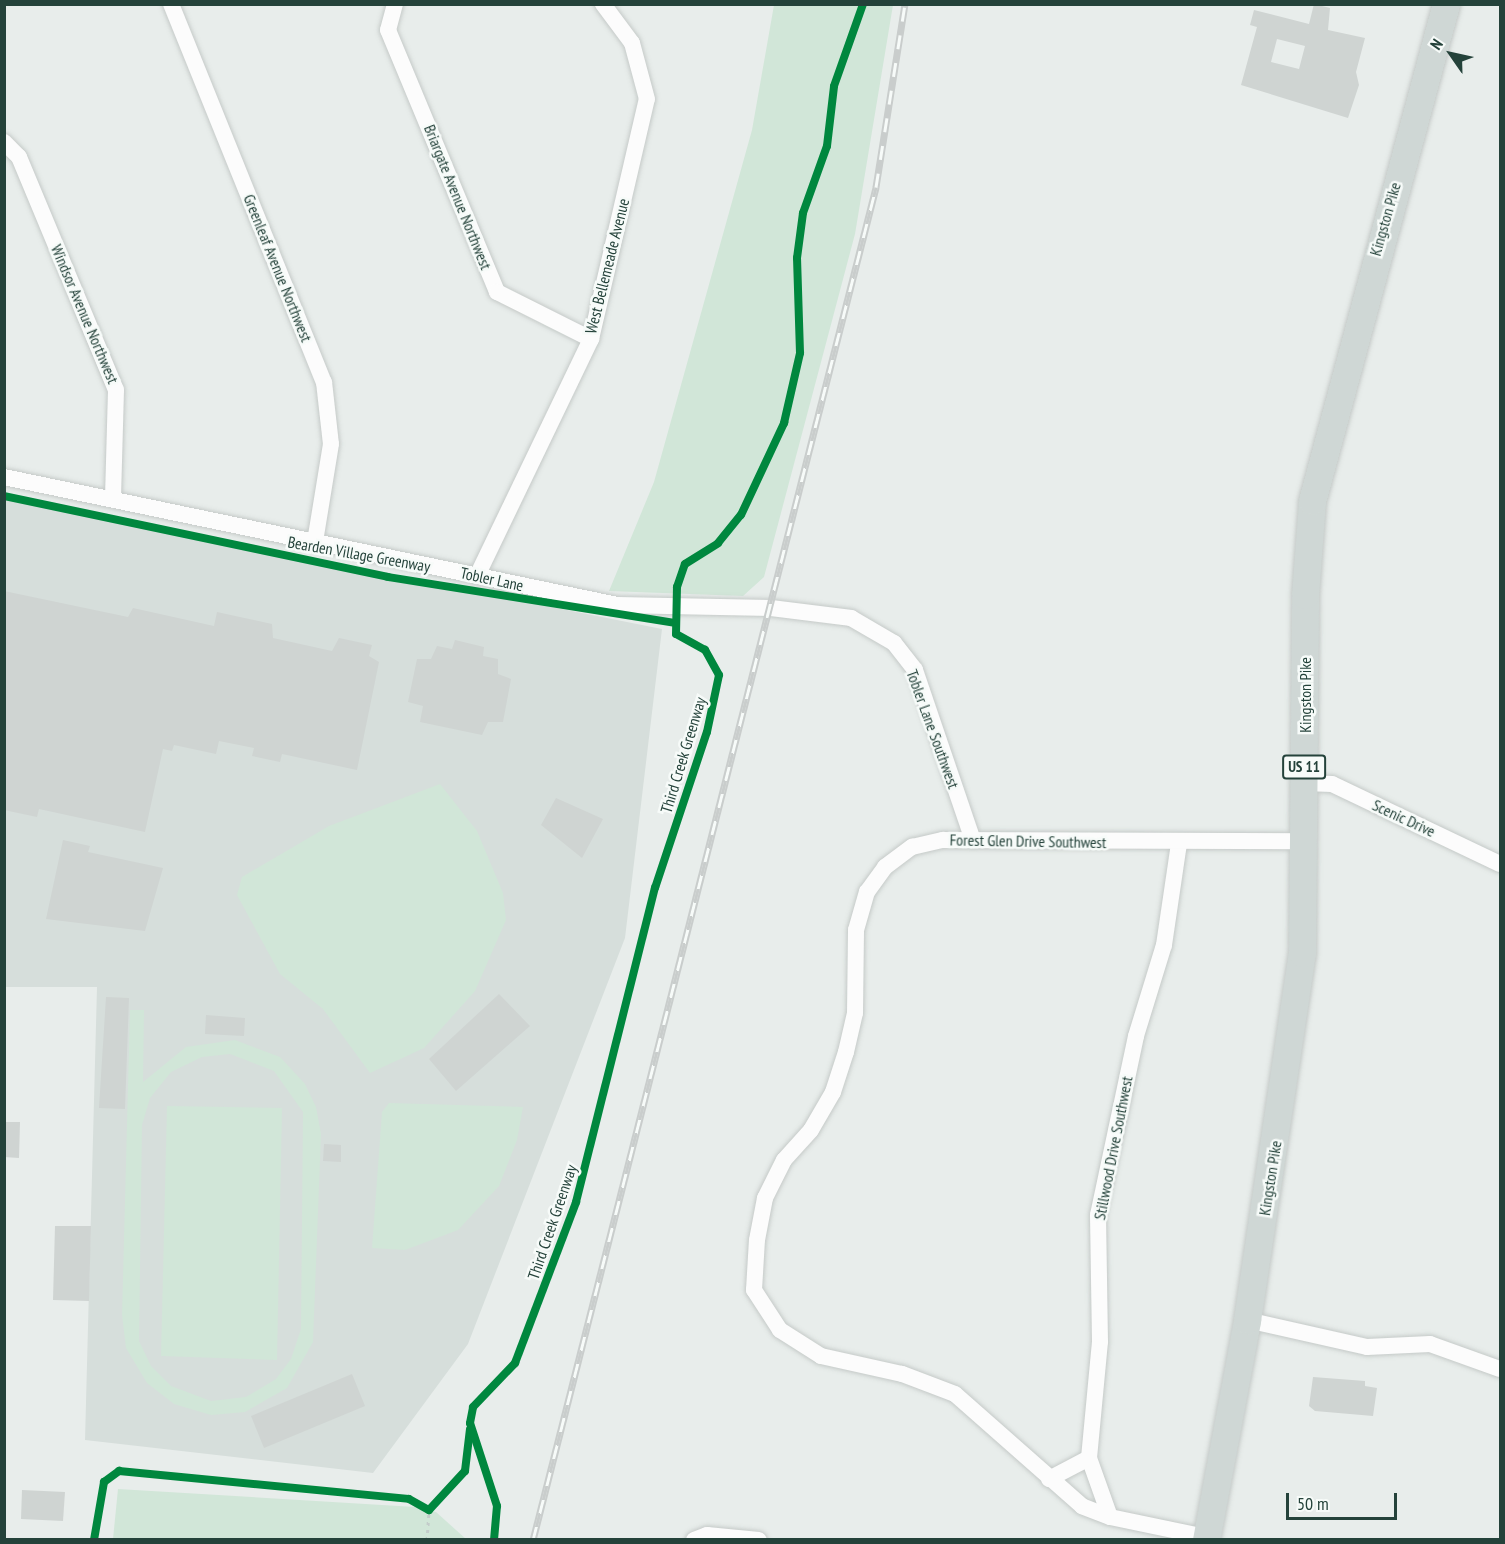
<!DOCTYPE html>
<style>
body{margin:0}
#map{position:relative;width:1505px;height:1544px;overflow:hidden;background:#e8edeb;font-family:"PT Sans Narrow",sans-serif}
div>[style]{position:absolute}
.built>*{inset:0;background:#d6dedb}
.green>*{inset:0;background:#d1e6d8}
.building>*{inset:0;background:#cfd4d2}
.path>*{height:3px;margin-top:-1.5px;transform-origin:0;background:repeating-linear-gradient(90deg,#c3ccca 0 3px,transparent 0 7.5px)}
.roads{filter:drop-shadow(0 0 2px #c5cac8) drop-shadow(0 0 2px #c5cac8)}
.street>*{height:16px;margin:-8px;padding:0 8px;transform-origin:8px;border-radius:8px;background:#fcfcfc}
.primary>*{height:27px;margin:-13.5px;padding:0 13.5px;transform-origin:13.5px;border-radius:13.5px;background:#cfd7d5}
.rail>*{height:7px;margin-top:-3.5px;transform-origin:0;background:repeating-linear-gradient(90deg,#f7fbf9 0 14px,#c9cdcc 0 28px);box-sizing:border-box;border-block:2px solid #c9cdcc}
.cycleway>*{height:8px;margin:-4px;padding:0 4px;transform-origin:4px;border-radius:4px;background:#00873e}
span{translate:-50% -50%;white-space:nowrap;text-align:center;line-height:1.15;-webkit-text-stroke:5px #f7fbf9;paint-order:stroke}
.shield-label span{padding:2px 4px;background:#f7fbf9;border:2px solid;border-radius:4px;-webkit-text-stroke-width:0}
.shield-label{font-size:15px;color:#24423a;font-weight:700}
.street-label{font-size:16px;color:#24423a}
.frame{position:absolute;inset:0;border:6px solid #24423a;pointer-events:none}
.north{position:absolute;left:1421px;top:24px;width:60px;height:60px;-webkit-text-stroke:4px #f7fbf9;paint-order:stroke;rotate:304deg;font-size:16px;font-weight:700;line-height:24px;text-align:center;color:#24423a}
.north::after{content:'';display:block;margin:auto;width:21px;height:27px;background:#24423a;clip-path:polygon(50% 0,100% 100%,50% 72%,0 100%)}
.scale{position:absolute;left:1286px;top:1493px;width:111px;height:27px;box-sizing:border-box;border:3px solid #24423a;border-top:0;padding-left:8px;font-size:18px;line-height:21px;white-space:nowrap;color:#24423a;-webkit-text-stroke:4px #f7fbf9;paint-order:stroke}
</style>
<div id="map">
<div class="built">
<i style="clip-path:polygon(4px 498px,662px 629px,625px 938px,468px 1344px,373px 1473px,85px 1440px,97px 987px,5px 987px)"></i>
</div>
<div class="green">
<i style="clip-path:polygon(774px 5px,893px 5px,855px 234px,764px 577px,743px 596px,609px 591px,654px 482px,752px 130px)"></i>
<i style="clip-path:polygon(440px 784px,477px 831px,503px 893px,506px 920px,475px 991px,424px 1048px,370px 1073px,323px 1009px,280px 974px,237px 895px,242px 877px,329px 826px)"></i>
<i style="clip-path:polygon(evenodd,130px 1010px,144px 1010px,143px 1082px,186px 1047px,235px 1040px,280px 1057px,305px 1084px,316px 1107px,321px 1134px,313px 1342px,287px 1388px,245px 1412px,211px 1415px,174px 1404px,147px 1383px,126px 1348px,122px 1315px,130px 1010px,230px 1054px,274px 1071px,303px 1112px,301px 1329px,291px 1359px,276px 1379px,246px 1397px,211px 1401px,171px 1386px,151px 1366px,139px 1341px,142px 1125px,150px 1098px,171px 1072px,202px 1057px,230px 1054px)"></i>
<i style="clip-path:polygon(389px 1103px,523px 1107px,517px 1140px,499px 1186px,458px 1230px,405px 1250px,372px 1248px,382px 1112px)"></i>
<i style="clip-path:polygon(167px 1106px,282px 1108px,277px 1360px,161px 1356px)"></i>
<i style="clip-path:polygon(118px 1489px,415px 1507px,436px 1512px,466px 1539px,113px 1539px)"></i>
</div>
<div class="building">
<i style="clip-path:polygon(evenodd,1314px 4px,1330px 8px,1328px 30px,1365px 38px,1356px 72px,1359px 85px,1348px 118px,1241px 85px,1257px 27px,1250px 25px,1254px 10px,1309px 24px,1314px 4px,1277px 39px,1305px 46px,1299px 69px,1271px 62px,1277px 39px)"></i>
<i style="clip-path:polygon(4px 591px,128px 617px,133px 608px,214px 626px,217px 612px,272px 624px,273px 638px,332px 651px,339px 638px,372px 645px,369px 656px,379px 662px,357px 770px,282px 754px,280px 762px,252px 756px,254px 748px,219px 741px,216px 754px,174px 745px,172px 751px,163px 749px,145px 832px,39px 809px,37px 817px,4px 810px)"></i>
<i style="clip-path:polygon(455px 640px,484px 647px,483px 656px,498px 659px,498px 674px,511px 679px,503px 722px,488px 722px,482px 735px,420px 722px,423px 706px,408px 702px,417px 659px,431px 659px,437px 646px,452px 649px)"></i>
<i style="clip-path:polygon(556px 798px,603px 819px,582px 858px,541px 825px)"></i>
<i style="clip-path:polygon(63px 840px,90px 846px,88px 852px,163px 868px,145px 931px,46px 919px)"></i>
<i style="clip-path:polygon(499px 994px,530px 1026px,456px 1091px,429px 1059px)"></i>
<i style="clip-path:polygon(106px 997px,129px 998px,125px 1109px,99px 1108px)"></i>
<i style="clip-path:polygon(206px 1015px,245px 1018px,244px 1036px,205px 1034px)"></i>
<i style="clip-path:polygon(4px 1122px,20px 1122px,19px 1158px,4px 1157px)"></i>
<i style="clip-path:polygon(324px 1144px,341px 1145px,341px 1162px,323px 1161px)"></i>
<i style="clip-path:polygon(55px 1226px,91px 1226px,89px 1301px,53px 1300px)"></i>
<i style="clip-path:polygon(352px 1374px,365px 1406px,264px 1448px,251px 1416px)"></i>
<i style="clip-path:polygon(1313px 1377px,1365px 1381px,1365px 1386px,1377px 1388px,1373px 1416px,1315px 1411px,1309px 1406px)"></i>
<i style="clip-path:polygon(22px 1490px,65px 1492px,63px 1521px,21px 1519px)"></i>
</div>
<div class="path">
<i style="left:427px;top:1540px;width:30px;rotate:-86deg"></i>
</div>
<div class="roads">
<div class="street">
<i style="left:171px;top:4px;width:408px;rotate:68deg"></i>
<i style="left:324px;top:382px;width:62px;rotate:83.6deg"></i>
<i style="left:331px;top:444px;width:99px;rotate:99.3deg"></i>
<i style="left:395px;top:4px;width:27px;rotate:105deg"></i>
<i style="left:388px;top:30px;width:284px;rotate:67.4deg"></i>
<i style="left:497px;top:292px;width:105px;rotate:26.6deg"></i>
<i style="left:4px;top:142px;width:21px;rotate:45deg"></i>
<i style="left:19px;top:157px;width:252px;rotate:67.4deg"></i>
<i style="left:116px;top:390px;width:108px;rotate:91.6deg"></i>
<i style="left:4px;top:477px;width:626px;rotate:11.79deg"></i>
<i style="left:617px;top:605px;width:154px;rotate:1.1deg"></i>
<i style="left:771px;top:608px;width:81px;rotate:7.1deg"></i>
<i style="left:851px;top:618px;width:50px;rotate:30.2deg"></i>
<i style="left:894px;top:643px;width:34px;rotate:52deg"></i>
<i style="left:915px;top:670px;width:180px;rotate:71.2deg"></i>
<i style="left:477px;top:576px;width:263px;rotate:-64.3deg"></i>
<i style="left:591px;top:339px;width:246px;rotate:-76.9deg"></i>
<i style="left:647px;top:99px;width:58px;rotate:-105deg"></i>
<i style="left:632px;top:43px;width:49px;rotate:-126.6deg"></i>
<i style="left:1304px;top:783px;width:28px;rotate:2deg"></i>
<i style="left:1332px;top:784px;width:186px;rotate:25.5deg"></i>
<i style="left:1247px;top:1320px;width:123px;rotate:12.7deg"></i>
<i style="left:1367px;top:1347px;width:63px;rotate:-2.7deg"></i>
<i style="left:1430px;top:1344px;width:74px;rotate:19.7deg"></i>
<i style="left:1049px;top:1479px;width:45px;rotate:-27.7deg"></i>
<i style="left:1110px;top:1517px;width:63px;rotate:-109.6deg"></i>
<i style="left:1089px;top:1458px;width:117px;rotate:-84.6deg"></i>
<i style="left:1100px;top:1342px;width:127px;rotate:-90.9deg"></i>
<i style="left:1098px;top:1215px;width:183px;rotate:-78deg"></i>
<i style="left:1136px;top:1036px;width:95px;rotate:-72.9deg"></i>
<i style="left:1164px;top:945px;width:103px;rotate:-81.6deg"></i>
<i style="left:1206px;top:1537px;width:98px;rotate:-168.2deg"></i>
<i style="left:1110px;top:1517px;width:30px;rotate:-159deg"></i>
<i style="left:1082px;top:1506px;width:169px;rotate:-138.6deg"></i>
<i style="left:955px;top:1394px;width:57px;rotate:-159.3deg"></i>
<i style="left:902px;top:1374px;width:83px;rotate:-167.5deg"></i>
<i style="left:821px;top:1356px;width:49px;rotate:-147.6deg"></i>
<i style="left:780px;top:1330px;width:48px;rotate:-123deg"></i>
<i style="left:754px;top:1290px;width:50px;rotate:-86.6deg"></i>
<i style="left:757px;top:1240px;width:43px;rotate:-79.2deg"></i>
<i style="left:765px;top:1198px;width:42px;rotate:-63.4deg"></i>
<i style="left:784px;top:1160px;width:40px;rotate:-48deg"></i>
<i style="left:811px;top:1130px;width:44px;rotate:-59.9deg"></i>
<i style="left:833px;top:1092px;width:42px;rotate:-72deg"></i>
<i style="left:846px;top:1052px;width:40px;rotate:-77deg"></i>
<i style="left:855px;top:1013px;width:83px;rotate:-89.3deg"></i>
<i style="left:856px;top:930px;width:40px;rotate:-74deg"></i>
<i style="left:867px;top:892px;width:31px;rotate:-54deg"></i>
<i style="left:885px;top:867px;width:34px;rotate:-37deg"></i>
<i style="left:912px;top:847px;width:32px;rotate:-13deg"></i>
<i style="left:943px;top:840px;width:361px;rotate:0.2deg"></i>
<i style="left:694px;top:1540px;width:14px;rotate:-21deg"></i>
<i style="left:707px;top:1535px;width:52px;rotate:5.5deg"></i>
</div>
<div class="primary">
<i style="left:1206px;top:1540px;width:224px;rotate:-79.4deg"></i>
<i style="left:1247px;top:1320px;width:371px;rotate:-81.5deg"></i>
<i style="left:1302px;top:953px;width:358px;rotate:-89.5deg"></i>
<i style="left:1305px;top:595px;width:94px;rotate:-85.7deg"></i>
<i style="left:1312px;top:501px;width:515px;rotate:-74.91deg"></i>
</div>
</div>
<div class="rail">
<i style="left:533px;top:1540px;width:1396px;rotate:-75.77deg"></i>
<i style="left:876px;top:187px;width:185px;rotate:-81deg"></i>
</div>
<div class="cycleway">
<i style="left:4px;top:496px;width:392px;rotate:11.9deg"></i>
<i style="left:388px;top:577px;width:291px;rotate:9.1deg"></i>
<i style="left:94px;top:1540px;width:59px;rotate:-80.2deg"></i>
<i style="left:104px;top:1482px;width:19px;rotate:-36deg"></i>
<i style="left:119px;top:1471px;width:291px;rotate:5.5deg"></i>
<i style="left:409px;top:1499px;width:23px;rotate:29deg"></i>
<i style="left:429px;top:1510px;width:53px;rotate:-47.3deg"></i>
<i style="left:465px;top:1471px;width:42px;rotate:-83.2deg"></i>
<i style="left:494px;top:1540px;width:34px;rotate:-85deg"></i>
<i style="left:497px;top:1506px;width:87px;rotate:-108deg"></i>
<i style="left:470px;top:1423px;width:16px;rotate:-79deg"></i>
<i style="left:473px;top:1407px;width:61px;rotate:-46.3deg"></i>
<i style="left:515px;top:1363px;width:172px;rotate:-69.2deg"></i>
<i style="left:576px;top:1202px;width:324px;rotate:-75.9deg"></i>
<i style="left:655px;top:888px;width:164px;rotate:-71.6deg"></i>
<i style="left:707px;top:732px;width:58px;rotate:-78.1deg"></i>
<i style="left:719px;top:675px;width:29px;rotate:-119deg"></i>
<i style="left:705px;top:650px;width:33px;rotate:-151deg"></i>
<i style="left:676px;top:634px;width:47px;rotate:-88.8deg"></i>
<i style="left:677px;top:587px;width:24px;rotate:-71deg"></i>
<i style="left:685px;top:564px;width:39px;rotate:-32deg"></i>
<i style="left:718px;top:543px;width:36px;rotate:-51deg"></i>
<i style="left:741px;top:515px;width:102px;rotate:-64.9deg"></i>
<i style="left:784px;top:423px;width:72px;rotate:-77.1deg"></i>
<i style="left:800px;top:353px;width:95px;rotate:-91.8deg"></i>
<i style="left:797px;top:258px;width:45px;rotate:-82.4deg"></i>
<i style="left:803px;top:213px;width:71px;rotate:-70.3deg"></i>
<i style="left:827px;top:146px;width:60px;rotate:-83.3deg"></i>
<i style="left:834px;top:86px;width:87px;rotate:-70.5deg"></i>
</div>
<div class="shield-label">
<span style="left:1304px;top:767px">US 11</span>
</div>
<div class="street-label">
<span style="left:458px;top:197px;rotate:68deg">Briargate Avenue Northwest</span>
<span style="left:1385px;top:219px;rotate:-74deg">Kingston Pike</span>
<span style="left:607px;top:266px;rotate:-76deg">West Bellemeade Avenue</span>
<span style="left:278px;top:268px;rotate:68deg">Greenleaf Avenue Northwest</span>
<span style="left:85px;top:314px;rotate:67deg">Windsor Avenue Northwest</span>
<span style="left:359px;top:554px;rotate:10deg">Bearden Village Greenway</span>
<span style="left:492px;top:579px;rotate:12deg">Tobler Lane</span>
<span style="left:1305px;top:695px;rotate:-90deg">Kingston Pike</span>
<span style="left:933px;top:729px;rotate:70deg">Tobler Lane Southwest</span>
<span style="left:683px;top:755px;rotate:-73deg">Third Creek Greenway</span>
<span style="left:1404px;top:818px;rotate:25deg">Scenic Drive</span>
<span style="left:1028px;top:841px;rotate:1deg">Forest Glen Drive Southwest</span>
<span style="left:1113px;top:1148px;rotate:-79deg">Stillwood Drive Southwest</span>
<span style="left:1270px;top:1178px;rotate:-81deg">Kingston Pike</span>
<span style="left:552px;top:1222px;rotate:-71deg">Third Creek Greenway</span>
</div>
<div class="frame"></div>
<div class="north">N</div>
<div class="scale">50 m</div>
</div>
